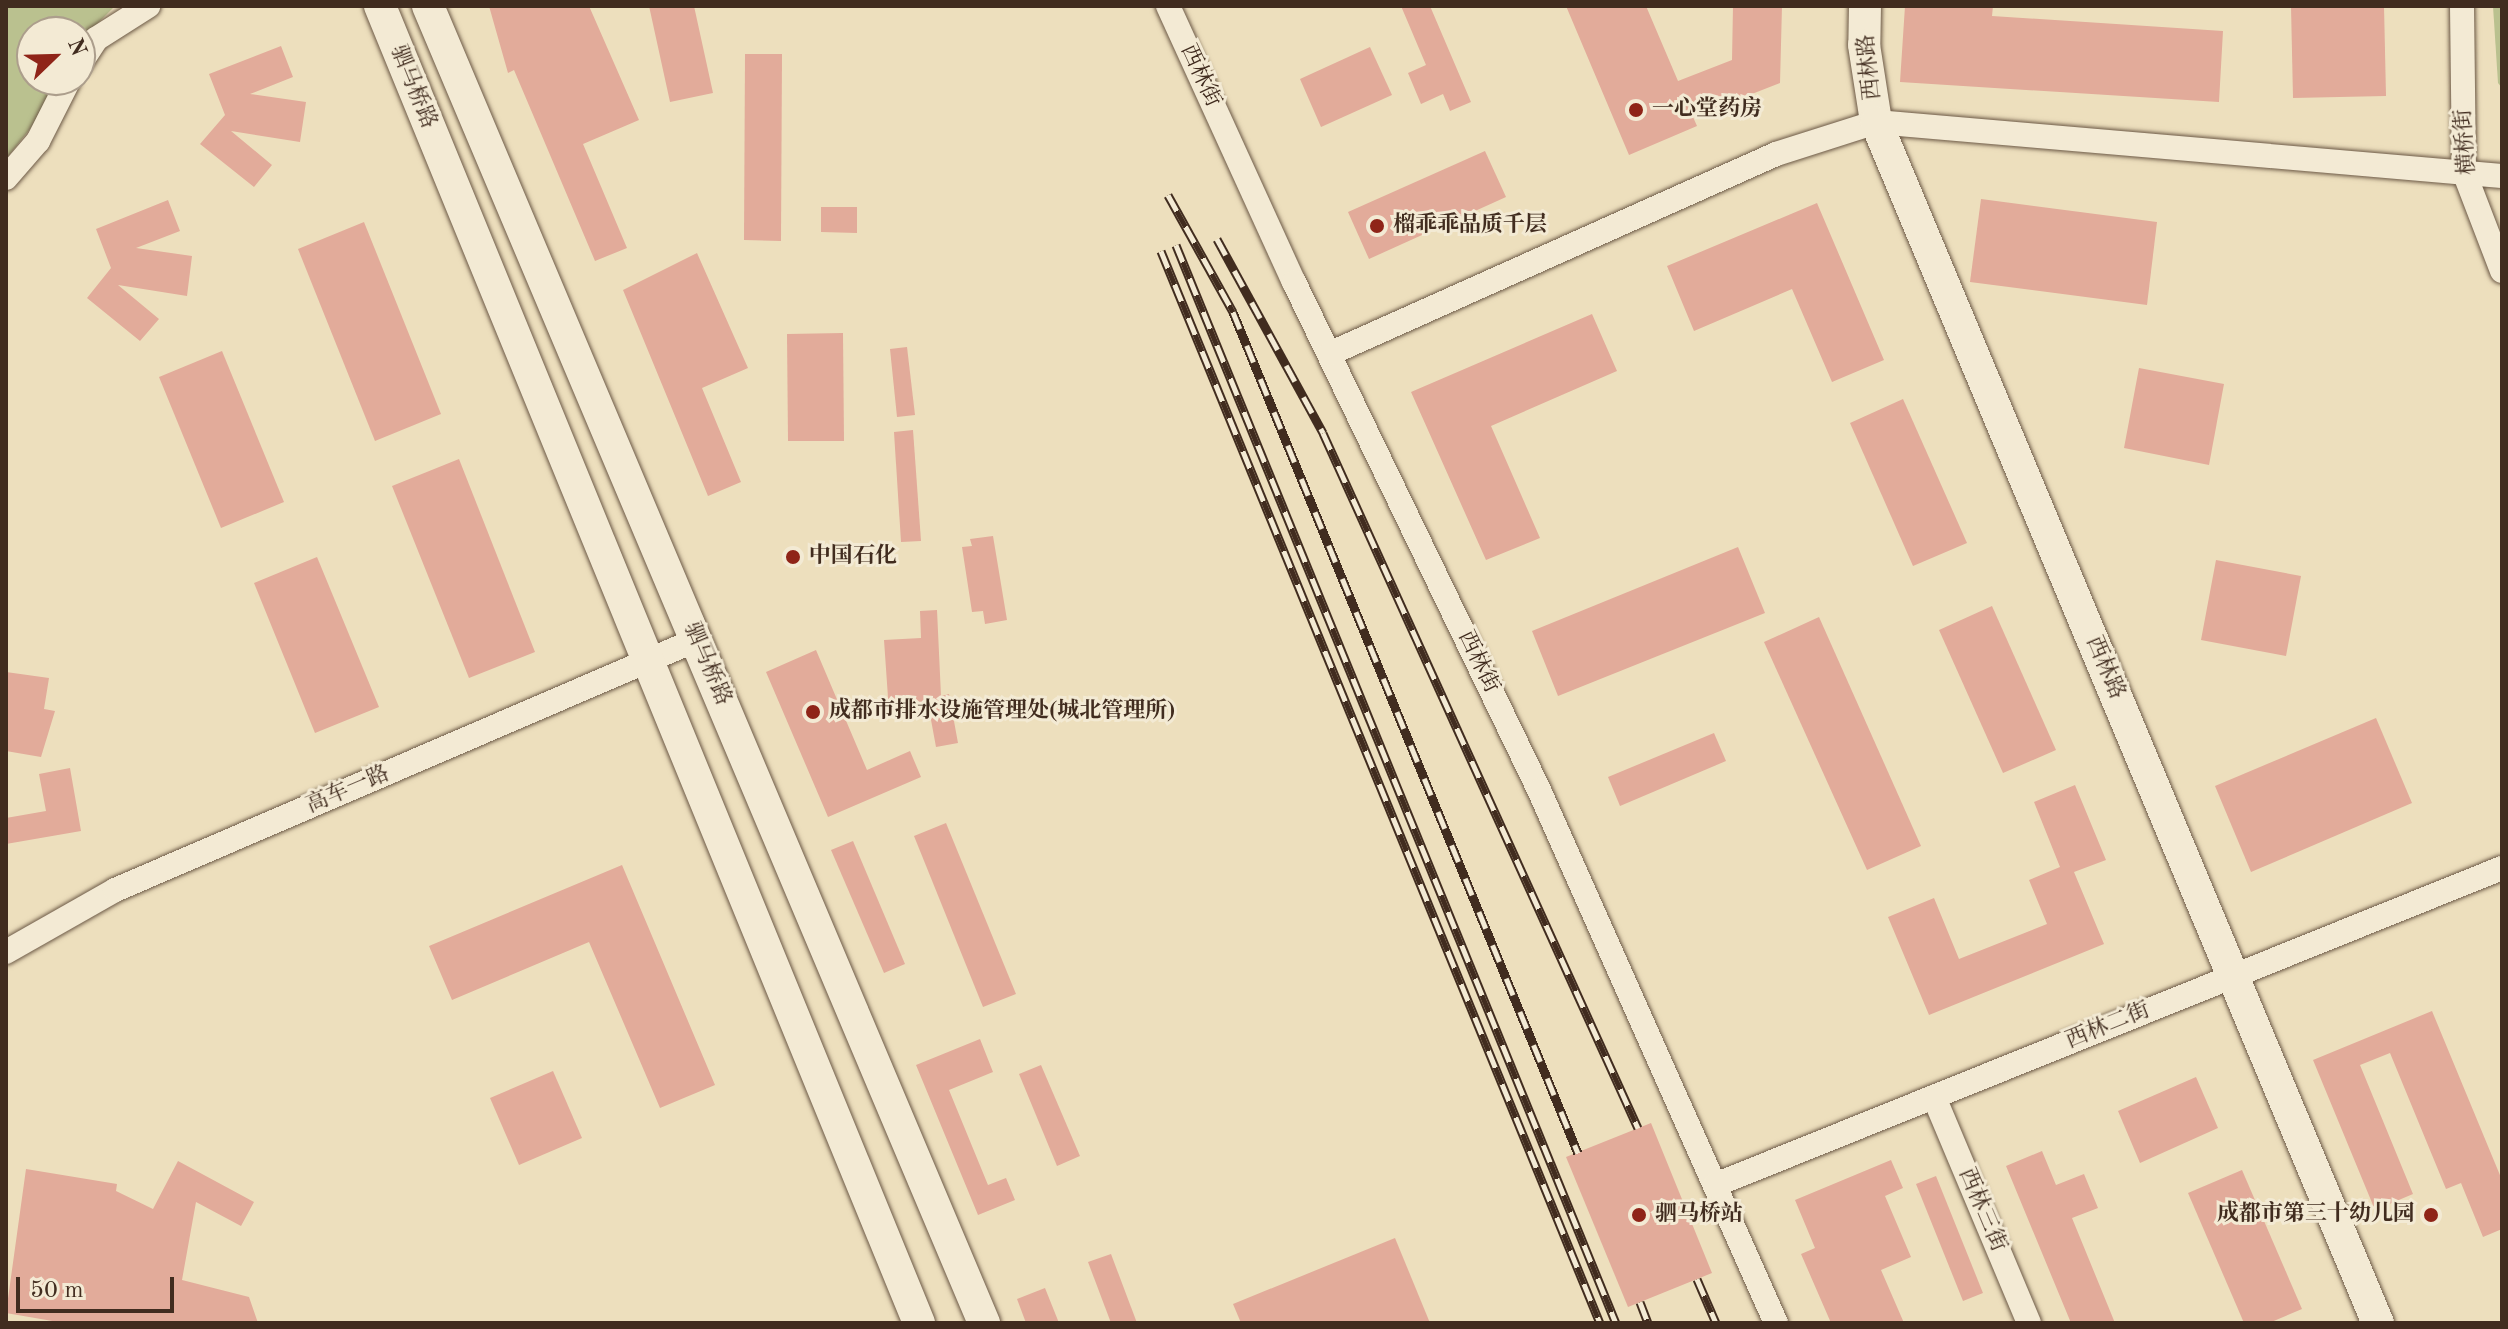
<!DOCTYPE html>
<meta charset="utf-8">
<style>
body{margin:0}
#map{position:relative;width:2508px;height:1329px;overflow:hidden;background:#eddfbd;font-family:"Old Standard TT","Noto Serif SC",serif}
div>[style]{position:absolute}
.green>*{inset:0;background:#bac18f}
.building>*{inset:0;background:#e2ab9a}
.roads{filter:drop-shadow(0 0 2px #6c5946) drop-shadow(0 0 2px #6c5946)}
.street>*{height:24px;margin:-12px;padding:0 12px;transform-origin:12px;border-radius:12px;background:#f3ead4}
.secondary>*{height:32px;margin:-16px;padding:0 16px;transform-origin:16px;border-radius:16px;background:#f3ead4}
.rail>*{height:9px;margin-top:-4.5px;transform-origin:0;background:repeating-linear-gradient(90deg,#f3ead4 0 18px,#412c1f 0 36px);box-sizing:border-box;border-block:2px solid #412c1f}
.dots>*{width:22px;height:22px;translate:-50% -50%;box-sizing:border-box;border:4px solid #f3ead4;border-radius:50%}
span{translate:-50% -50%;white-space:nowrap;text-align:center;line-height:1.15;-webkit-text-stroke:6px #f3ead4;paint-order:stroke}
.street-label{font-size:22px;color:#412c1f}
.poi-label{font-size:22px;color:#412c1f;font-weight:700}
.left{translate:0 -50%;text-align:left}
.right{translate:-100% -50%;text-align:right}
.frame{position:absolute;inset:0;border:8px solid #412c1f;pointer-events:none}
.north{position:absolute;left:16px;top:16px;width:80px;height:80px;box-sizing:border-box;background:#f3ead4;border:2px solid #ac9e8c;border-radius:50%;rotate:67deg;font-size:22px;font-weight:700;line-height:32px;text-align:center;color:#412c1f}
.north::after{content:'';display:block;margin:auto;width:28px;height:36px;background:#8f2418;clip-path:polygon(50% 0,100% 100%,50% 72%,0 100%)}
.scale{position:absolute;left:16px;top:1277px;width:158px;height:36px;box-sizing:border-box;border:4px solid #412c1f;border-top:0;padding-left:10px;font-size:24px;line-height:28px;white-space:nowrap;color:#412c1f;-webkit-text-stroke:6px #f3ead4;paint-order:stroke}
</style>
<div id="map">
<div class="green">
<i style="clip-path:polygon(6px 6px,115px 6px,80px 41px,80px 32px,32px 32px,32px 80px,55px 80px,33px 125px,6px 159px)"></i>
<i style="clip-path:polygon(2493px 6px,2502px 6px,2502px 88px,2498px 83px)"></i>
</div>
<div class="building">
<i style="clip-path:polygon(489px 6px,589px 6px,639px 120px,583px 144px,627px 248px,595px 261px,514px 70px,508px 73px)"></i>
<i style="clip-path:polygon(649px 6px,694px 6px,713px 93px,670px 102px)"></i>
<i style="clip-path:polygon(1401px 6px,1430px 6px,1471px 102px,1450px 111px,1443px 94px,1421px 104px,1408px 73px,1426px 65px)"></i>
<i style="clip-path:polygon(1566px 6px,1646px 6px,1678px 81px,1732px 60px,1733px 6px,1782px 6px,1780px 83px,1693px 117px,1697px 126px,1629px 155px)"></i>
<i style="clip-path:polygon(1905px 6px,1993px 6px,1992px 16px,2223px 31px,2219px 102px,1900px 82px)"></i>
<i style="clip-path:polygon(2291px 6px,2384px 6px,2386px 96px,2293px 98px)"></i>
<i style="clip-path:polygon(281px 46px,293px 77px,250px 94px,306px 102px,300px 142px,231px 131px,272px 165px,254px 187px,200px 144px,225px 115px,209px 74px)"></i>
<i style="clip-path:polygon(1370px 47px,1392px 95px,1321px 127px,1300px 79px)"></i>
<i style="clip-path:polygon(745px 54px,782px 54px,781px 241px,744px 240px)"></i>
<i style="clip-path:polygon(1485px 151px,1506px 197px,1369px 259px,1348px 212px)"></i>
<i style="clip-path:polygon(1981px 199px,2157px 222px,2147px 305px,1970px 282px)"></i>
<i style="clip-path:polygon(168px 200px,180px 231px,136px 248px,192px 256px,187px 296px,118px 285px,159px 319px,140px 341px,87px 298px,111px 268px,96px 229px)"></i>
<i style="clip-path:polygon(1817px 203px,1884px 360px,1832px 382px,1792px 289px,1694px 331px,1667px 266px)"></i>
<i style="clip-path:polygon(821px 207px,857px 207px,857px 233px,821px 232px)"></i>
<i style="clip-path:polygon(364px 222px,441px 414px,375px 441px,298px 249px)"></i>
<i style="clip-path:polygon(697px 253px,748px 368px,702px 388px,741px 482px,708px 496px,623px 290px)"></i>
<i style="clip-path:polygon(1592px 314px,1617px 371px,1491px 426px,1540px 538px,1486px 560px,1411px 392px)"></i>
<i style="clip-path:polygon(843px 333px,844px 441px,788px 441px,787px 334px)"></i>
<i style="clip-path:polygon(907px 347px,915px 415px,897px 417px,890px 349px)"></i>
<i style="clip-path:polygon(222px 351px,284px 502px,221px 528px,159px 377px)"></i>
<i style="clip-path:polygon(2139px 368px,2224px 384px,2209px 465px,2124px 448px)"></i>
<i style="clip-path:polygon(1903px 399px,1967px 543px,1913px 566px,1850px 423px)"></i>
<i style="clip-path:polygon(913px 430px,921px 541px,901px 542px,894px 432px)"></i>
<i style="clip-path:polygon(459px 459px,535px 652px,469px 678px,392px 486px)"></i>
<i style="clip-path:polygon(993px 536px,1007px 620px,985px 624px,983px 611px,972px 612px,962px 547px,972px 546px,970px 539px)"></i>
<i style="clip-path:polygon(1738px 547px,1765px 613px,1558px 696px,1532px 631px)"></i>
<i style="clip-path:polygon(317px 557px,379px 707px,315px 733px,254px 583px)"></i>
<i style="clip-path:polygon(2216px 560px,2301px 576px,2286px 656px,2201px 640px)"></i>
<i style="clip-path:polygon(1992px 606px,2056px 750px,2003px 773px,1939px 630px)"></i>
<i style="clip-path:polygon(937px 610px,941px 696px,949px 694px,958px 743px,936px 747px,929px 709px,889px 712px,884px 640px,921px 638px,920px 611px)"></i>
<i style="clip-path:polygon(1819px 617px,1921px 846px,1867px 870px,1764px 642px)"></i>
<i style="clip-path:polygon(816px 650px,867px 770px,910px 751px,921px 777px,828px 817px,766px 672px)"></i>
<i style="clip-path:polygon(6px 672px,49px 678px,44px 709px,55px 711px,41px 757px,6px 751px)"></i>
<i style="clip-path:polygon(2376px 718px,2412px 803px,2251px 872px,2215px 786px)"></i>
<i style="clip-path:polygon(1714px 733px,1726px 761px,1620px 806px,1608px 777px)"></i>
<i style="clip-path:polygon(70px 768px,81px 831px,6px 844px,6px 818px,46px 811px,39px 774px)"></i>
<i style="clip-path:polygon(2075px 785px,2106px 860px,2074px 872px,2104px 944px,1929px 1015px,1888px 917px,1934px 898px,1959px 959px,2047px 924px,2029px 880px,2060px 867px,2034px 802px)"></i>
<i style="clip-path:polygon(946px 823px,1016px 994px,983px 1007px,914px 836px)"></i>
<i style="clip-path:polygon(853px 841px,905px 964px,884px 973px,831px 850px)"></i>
<i style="clip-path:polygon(622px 865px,715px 1085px,660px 1108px,589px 942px,452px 1000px,429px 946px)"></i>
<i style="clip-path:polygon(2432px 1011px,2502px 1180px,2502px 1229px,2483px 1237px,2461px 1183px,2446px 1189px,2390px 1053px,2360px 1065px,2413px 1194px,2375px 1210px,2313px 1060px)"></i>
<i style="clip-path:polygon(980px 1039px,993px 1072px,949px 1090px,988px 1185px,1006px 1178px,1015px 1200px,978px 1215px,916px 1065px)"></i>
<i style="clip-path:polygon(1041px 1065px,1080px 1156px,1057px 1166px,1019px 1074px)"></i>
<i style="clip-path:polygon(553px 1071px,582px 1138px,519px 1165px,490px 1098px)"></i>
<i style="clip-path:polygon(2196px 1077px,2218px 1128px,2140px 1163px,2118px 1111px)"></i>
<i style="clip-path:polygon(1651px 1123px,1712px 1273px,1628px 1307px,1566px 1157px)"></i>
<i style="clip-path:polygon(2042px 1151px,2056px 1185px,2084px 1174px,2098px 1208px,2072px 1218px,2115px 1323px,2071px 1323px,2006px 1166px)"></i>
<i style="clip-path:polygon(1891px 1160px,1903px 1188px,1885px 1196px,1911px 1257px,1881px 1270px,1904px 1323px,1831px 1323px,1801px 1254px,1815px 1248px,1795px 1200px)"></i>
<i style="clip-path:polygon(178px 1161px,254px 1202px,241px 1226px,196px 1202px,182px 1280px,249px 1297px,258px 1323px,64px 1323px,6px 1313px,26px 1169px,117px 1184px,116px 1191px,153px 1209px)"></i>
<i style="clip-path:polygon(2242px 1170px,2302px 1309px,2269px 1323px,2244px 1323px,2188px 1193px)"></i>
<i style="clip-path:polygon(1936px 1176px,1983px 1293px,1963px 1301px,1916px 1184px)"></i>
<i style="clip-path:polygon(1395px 1238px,1430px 1323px,1241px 1323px,1233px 1304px)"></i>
<i style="clip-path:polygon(1111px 1254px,1137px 1323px,1111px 1323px,1088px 1262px)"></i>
<i style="clip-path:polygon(1045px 1288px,1059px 1323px,1026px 1323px,1017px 1299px)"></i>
</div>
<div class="roads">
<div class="street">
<i style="left:1168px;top:6px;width:303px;rotate:65.5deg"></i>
<i style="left:1294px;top:282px;width:564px;rotate:64.25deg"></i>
<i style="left:1539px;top:790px;width:583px;rotate:66.03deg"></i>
<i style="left:2462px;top:6px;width:166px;rotate:89.3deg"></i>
<i style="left:2464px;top:172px;width:106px;rotate:69deg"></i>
<i style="left:80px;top:64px;width:30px;rotate:-57deg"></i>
<i style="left:96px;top:39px;width:62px;rotate:-32.4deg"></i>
<i style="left:6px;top:178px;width:49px;rotate:-49.1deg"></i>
<i style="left:38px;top:141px;width:68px;rotate:-63.1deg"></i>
<i style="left:1329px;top:354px;width:490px;rotate:-24.1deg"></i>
<i style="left:1776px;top:154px;width:105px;rotate:-17.7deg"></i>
<i style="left:1876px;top:122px;width:628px;rotate:4.93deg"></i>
<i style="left:6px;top:952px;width:125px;rotate:-29.6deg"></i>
<i style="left:115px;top:890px;width:633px;rotate:-23.28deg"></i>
<i style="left:1934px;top:1097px;width:245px;rotate:67.2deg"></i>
<i style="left:1715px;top:1185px;width:848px;rotate:-21.94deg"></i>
</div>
<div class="secondary">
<i style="left:380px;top:6px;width:1423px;rotate:67.74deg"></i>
<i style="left:428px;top:6px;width:1430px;rotate:67.11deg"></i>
<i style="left:1865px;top:6px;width:39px;rotate:91deg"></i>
<i style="left:1864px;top:45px;width:78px;rotate:81.1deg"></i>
<i style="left:1876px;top:122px;width:1302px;rotate:67.32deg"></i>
</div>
</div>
<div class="rail">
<i style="left:1168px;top:195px;width:134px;rotate:60.9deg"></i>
<i style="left:1233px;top:312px;width:909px;rotate:67.7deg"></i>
<i style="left:1217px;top:239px;width:221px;rotate:61.3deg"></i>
<i style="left:1323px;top:433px;width:763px;rotate:65.62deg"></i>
<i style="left:1176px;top:245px;width:1164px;rotate:67.8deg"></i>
<i style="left:1161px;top:251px;width:1158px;rotate:67.73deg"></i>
<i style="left:1697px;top:1279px;width:48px;rotate:66.6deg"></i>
<i style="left:1640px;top:1302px;width:22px;rotate:69deg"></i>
</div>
<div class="dots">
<i style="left:1636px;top:110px;background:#8f2418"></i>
<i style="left:1377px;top:226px;background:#8f2418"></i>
<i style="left:793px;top:557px;background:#8f2418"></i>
<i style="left:813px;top:712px;background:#8f2418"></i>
<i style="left:1639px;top:1215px;background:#8f2418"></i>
<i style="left:2431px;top:1215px;background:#8f2418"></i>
</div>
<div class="street-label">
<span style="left:1870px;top:67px;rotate:-96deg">西林路</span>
<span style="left:1200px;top:76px;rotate:65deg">西林街</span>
<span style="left:413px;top:87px;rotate:68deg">驷马桥路</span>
<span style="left:2466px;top:142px;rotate:-94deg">横桥街</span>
<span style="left:1478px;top:662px;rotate:64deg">西林街</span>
<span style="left:707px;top:664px;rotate:67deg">驷马桥路</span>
<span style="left:2105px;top:668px;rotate:67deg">西林路</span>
<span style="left:348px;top:790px;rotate:-23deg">高车一路</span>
<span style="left:2108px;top:1026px;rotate:-22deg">西林二街</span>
<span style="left:1982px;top:1210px;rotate:67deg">西林三街</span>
</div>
<div class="poi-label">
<span class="left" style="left:1652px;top:110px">一心堂药房</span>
<span class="left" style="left:1393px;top:226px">榴乖乖品质千层</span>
<span class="left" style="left:809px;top:557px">中国石化</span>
<span class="left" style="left:829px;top:712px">成都市排水设施管理处(城北管理所)</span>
<span class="left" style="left:1655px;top:1215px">驷马桥站</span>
<span class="right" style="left:2415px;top:1215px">成都市第三十幼儿园</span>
</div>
<div class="frame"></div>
<div class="north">N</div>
<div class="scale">50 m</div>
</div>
